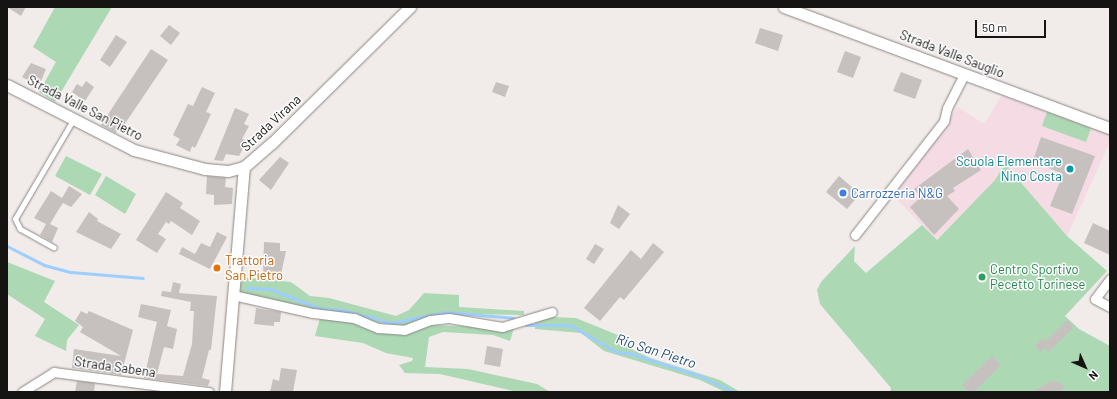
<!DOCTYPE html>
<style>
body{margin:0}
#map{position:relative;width:1117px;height:399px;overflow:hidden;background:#f1ebe9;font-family:Barlow,sans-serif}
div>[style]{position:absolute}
.education>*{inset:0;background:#f4dbe4}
.green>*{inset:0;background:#acd8b4}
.stream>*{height:3px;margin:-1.5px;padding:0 1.5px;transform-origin:1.5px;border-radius:1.5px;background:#9dcefe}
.building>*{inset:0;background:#c6c1be}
.roads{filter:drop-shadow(0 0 1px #8b8683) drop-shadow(0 0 1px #8b8683)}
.service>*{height:4.5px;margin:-2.25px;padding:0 2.25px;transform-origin:2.25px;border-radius:2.25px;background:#fff}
.minor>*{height:9px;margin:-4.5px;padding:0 4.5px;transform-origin:4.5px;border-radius:4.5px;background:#fff}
.tertiary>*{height:11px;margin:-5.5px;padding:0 5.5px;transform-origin:5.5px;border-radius:5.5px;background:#fff}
.dots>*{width:11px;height:11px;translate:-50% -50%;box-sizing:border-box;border:2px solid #fff;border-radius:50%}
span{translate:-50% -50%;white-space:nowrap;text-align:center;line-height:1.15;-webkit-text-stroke:3px #fff;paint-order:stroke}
.street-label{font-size:13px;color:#161413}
.culture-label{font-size:13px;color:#0d838f}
.right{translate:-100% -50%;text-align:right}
.shop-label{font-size:13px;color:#366cbe}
.left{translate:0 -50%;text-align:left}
.food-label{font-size:13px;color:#c56008}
.leisure-label{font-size:13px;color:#27864d}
.water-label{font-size:14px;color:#1d496f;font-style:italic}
.frame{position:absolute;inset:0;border:8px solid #161413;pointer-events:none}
.north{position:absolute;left:1065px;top:347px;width:40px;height:40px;-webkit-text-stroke:3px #fff;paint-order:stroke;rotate:135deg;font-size:11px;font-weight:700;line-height:16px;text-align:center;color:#161413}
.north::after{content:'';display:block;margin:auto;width:14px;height:18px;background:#161413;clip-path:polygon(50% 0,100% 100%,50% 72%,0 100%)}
.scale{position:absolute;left:975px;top:20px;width:71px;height:18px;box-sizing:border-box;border:2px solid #161413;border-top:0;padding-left:5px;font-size:12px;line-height:14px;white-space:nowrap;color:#161413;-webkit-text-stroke:3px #fff;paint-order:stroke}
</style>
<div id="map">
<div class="education">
<i style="clip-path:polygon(1002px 95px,1110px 135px,1110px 142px,1067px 236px,1005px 164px,995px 180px,936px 240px,894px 196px,958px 107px,984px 124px)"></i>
</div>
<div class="green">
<i style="clip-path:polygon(55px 7px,112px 7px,55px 102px,39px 92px,56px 62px,33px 47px)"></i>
<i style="clip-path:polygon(1047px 112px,1091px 128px,1086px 142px,1042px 126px)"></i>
<i style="clip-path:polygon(66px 156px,102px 174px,90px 195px,55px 176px)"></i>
<i style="clip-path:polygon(1005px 164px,1067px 236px,1107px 271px,1065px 316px,1079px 329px,1110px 346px,1110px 392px,890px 392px,891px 388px,820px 304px,817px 290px,821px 282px,855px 246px,854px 261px,866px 273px,922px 225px,937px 240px,995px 180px)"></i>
<i style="clip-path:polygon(106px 176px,136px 194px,125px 214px,95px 195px)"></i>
<i style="clip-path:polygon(7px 262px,55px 281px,44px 302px,79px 325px,67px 340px,66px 351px,35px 336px,45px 319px,7px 294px)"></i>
<i style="clip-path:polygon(241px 277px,291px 282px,310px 296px,329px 298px,396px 316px,409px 310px,424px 293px,459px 295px,459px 307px,524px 311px,524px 315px,462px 314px,428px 318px,407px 326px,380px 323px,246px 295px,240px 291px)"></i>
<i style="clip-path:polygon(550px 317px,576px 318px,620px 336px,633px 350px,650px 358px,720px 380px,740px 392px,725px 392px,700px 380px,604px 351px,581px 333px,535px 329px,535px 323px)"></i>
<i style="clip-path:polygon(320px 318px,339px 318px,376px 330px,428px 325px,514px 328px,510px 341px,493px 335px,443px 332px,429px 337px,425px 367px,468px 369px,537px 384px,550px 392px,518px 392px,440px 374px,405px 373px,399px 365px,412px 361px,413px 358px,386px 353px,363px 343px,315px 336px)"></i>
</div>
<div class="stream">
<i style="left:7px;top:246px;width:42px;rotate:27.2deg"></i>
<i style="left:44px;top:265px;width:28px;rotate:15deg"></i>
<i style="left:71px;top:272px;width:72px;rotate:4.8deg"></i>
<i style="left:247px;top:288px;width:23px;rotate:2deg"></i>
<i style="left:270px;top:289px;width:55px;rotate:21.4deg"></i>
<i style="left:321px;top:309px;width:21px;rotate:3deg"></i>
<i style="left:342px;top:310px;width:52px;rotate:14.6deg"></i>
<i style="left:392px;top:323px;width:55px;rotate:-11.5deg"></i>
<i style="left:446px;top:312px;width:68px;rotate:5deg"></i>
<i style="left:526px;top:325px;width:44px"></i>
<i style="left:570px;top:325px;width:53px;rotate:30.4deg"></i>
<i style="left:616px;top:352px;width:13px;rotate:4deg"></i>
<i style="left:629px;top:353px;width:75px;rotate:17.9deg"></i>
<i style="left:700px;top:376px;width:38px;rotate:25deg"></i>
</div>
<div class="building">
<i style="clip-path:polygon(7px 7px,26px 7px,21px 16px)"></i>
<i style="clip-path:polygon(169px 25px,180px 33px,171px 45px,160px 36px)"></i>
<i style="clip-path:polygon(760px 28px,783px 35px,778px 51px,755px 43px)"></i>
<i style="clip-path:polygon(116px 35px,127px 42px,110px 67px,100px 60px)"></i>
<i style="clip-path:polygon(151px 49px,168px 60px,122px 128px,120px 126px,116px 133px,101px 125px)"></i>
<i style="clip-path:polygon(845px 51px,861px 57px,853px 78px,837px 72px)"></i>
<i style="clip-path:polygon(31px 63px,46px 69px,39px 86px,22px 77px)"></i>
<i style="clip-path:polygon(901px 72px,922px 80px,915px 99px,893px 91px)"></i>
<i style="clip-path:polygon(86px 81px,94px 87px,85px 101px,72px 92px,77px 84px,82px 87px)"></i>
<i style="clip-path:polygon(496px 82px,509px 86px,505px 97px,492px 92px)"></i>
<i style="clip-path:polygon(202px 87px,215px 93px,206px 112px,211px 114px,195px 148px,192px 146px,190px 152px,176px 145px,180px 139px,173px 135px,188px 104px,193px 106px)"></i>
<i style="clip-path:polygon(235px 108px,249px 114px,244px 124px,249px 126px,242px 139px,247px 141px,239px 156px,226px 154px,223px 161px,214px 160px)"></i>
<i style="clip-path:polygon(1041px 137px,1095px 156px,1072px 214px,1050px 206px,1063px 174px,1033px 161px)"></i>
<i style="clip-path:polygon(968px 149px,981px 170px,953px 188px,955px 191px,947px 196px,959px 209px,934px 235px,910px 207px,920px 198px,914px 189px)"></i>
<i style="clip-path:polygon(280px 157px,289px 163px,271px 190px,259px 180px)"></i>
<i style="clip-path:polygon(207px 176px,226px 178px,225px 187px,233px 188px,232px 204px,214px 205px,214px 195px,206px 194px)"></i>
<i style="clip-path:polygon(839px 176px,860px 194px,847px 209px,826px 192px)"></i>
<i style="clip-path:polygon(69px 186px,82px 194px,71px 207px,63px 203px,59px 209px,50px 224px,58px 228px,52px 242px,40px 235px,46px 224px,34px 218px,51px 191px,62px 198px)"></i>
<i style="clip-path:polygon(166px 192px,183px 203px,180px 208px,200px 221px,192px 235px,171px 221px,169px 224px,166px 222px,158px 234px,166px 239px,157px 253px,136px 240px)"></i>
<i style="clip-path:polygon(618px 205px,630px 214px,619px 229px,610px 223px)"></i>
<i style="clip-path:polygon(89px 212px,98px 219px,97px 221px,121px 234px,111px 249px,76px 232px)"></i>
<i style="clip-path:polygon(1093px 223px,1110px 231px,1110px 255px,1084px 243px)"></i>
<i style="clip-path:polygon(217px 232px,227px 237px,210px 269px,179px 254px,182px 247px,195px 254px,201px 243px,210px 247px)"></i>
<i style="clip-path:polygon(264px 242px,280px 243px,280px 251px,286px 251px,280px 279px,263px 277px)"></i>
<i style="clip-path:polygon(653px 243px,664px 252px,624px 300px,620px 297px,600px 321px,584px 308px,631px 250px,641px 259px)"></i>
<i style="clip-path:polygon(595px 244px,604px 249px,594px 264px,586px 259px)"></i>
<i style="clip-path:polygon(173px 282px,181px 284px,179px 293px,217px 296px,211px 350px,209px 350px,202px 378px,210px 380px,208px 386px,144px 378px,157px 322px,138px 317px,141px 304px,171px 310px,167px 326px,177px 329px,173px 349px,164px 347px,157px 374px,183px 376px,192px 344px,194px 311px,190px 311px,191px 302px,161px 296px,162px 291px,171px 292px)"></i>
<i style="clip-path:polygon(256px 308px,281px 312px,280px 322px,274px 322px,274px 326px,254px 324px)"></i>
<i style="clip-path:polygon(81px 311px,87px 314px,89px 311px,133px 330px,121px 375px,72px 368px,74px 349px,121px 356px,80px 332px,83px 327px,75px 321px)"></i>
<i style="clip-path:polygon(1067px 320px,1074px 327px,1049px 352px,1045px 348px,1040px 352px,1035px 346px,1043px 338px,1046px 341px)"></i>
<i style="clip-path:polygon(487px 346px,503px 349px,500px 367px,484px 364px)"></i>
<i style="clip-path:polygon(992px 356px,1001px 365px,974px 392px,969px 392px,962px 385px)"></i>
<i style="clip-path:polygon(281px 368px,297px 370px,293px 392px,270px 392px,273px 379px,279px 381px)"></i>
<i style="clip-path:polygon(77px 381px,95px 383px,94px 392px,75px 392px)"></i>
<i style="clip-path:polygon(1051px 381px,1060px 382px,1065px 387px,1058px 392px,1033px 392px)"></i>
</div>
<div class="roads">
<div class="service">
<i style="left:54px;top:248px;width:39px;rotate:-151deg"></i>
<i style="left:20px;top:229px;width:11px;rotate:-117deg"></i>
<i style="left:15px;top:219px;width:115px;rotate:-59.6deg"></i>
</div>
<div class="minor">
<i style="left:855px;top:235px;width:145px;rotate:-52deg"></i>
<i style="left:944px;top:121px;width:13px;rotate:-77deg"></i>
<i style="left:947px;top:108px;width:38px;rotate:-63deg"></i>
<i style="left:1110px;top:279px;width:25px;rotate:127deg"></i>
<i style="left:1095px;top:299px;width:17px;rotate:28deg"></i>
<i style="left:233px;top:295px;width:82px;rotate:12.7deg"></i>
<i style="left:313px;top:313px;width:41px;rotate:7deg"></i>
<i style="left:354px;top:318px;width:26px;rotate:23deg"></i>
<i style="left:378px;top:328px;width:26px;rotate:4deg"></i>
<i style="left:404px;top:330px;width:28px;rotate:-21deg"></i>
<i style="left:430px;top:320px;width:19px;rotate:-6deg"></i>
<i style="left:449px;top:318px;width:54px;rotate:9.6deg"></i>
<i style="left:502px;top:327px;width:52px;rotate:-16.7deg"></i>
<i style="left:22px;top:392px;width:38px;rotate:-32deg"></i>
<i style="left:54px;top:372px;width:156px;rotate:7.4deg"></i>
</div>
<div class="tertiary">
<i style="left:784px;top:7px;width:348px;rotate:20.4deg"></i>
<i style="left:7px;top:85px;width:143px;rotate:27.1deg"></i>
<i style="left:134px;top:150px;width:73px;rotate:15deg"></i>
<i style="left:205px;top:169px;width:23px;rotate:5deg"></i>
<i style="left:228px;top:171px;width:16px;rotate:-14deg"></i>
<i style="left:244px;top:167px;width:37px;rotate:-41deg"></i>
<i style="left:272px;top:143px;width:194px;rotate:-44.6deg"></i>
<i style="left:225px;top:392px;width:226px;rotate:-85.2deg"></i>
</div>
</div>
<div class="dots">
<i style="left:1070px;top:169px;background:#0f9aa8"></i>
<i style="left:843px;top:193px;background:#3f7fe0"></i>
<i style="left:217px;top:268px;background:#e8710a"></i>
<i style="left:982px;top:277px;background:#2e9e5b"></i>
</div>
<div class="street-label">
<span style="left:952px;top:54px;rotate:21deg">Strada Valle Sauglio</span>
<span style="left:85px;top:108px;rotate:27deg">Strada Valle San Pietro</span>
<span style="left:271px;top:123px;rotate:-43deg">Strada Virana</span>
<span style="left:115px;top:367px;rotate:8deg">Strada Sabena</span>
</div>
<div class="culture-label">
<span class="right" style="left:1062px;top:169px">Scuola Elementare<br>Nino Costa</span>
</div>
<div class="shop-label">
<span class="left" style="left:851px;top:193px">Carrozzeria N&amp;G</span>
</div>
<div class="food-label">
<span class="left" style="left:225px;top:268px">Trattoria<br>San Pietro</span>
</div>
<div class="leisure-label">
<span class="left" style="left:990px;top:277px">Centro Sportivo<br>Pecetto Torinese</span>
</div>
<div class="water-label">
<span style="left:656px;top:351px;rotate:18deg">Rio San Pietro</span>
</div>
<div class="frame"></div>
<div class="north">N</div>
<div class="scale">50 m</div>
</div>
